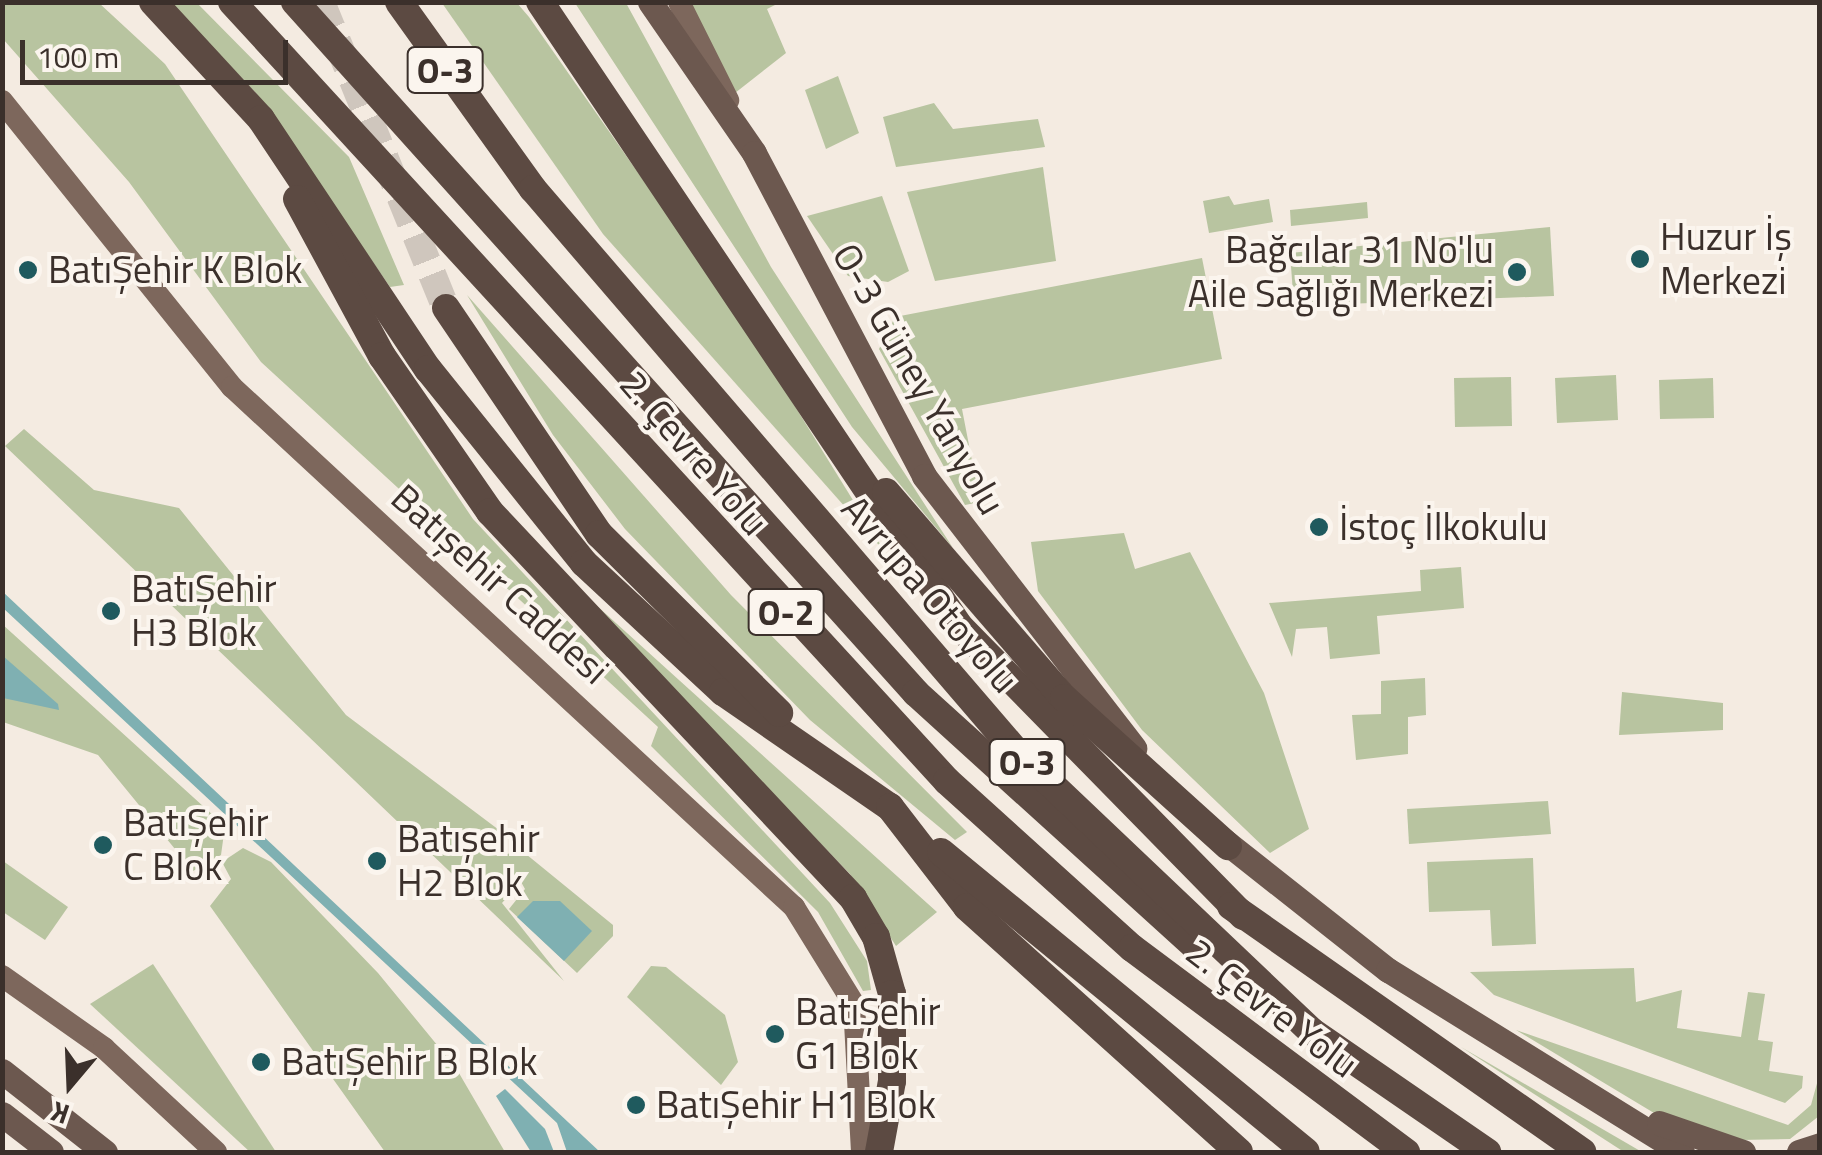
<!DOCTYPE html>
<meta charset="utf-8">
<style>
body{margin:0}
#map{position:relative;width:1822px;height:1155px;overflow:hidden;background:#f4ebe1;font-family:"Titillium Web",sans-serif}
div>[style]{position:absolute}
.green>*{inset:0;background:#b8c4a0}
.water>*{inset:0;background:#7fb0b2}
.motorway-tunnel>*{height:28px;margin-top:-14px;transform-origin:0;background:repeating-linear-gradient(90deg,#cfc6bd 0 28px,transparent 0 42px)}
.primary>*{height:22px;margin:-11px;padding:0 11px;transform-origin:11px;border-radius:11px;background:#7d675c}
.trunk>*{height:25px;margin:-12.5px;padding:0 12.5px;transform-origin:12.5px;border-radius:12.5px;background:#6c584f}
.motorway>*{height:28px;margin:-14px;padding:0 14px;transform-origin:14px;border-radius:14px;background:#5c4a42}
.dots>*{width:28px;height:28px;translate:-50% -50%;box-sizing:border-box;border:5px solid #fbf5ee;border-radius:50%}
span{translate:-50% -50%;white-space:nowrap;text-align:center;line-height:1.15;-webkit-text-stroke:8px #fbf5ee;paint-order:stroke}
.shield-label span{padding:2px 8px;background:#fbf5ee;border:2px solid;border-radius:8px;-webkit-text-stroke-width:0}
.shield-label{font-size:35px;color:#3b302b;font-weight:700}
.poi-label{font-size:38px;color:#3b302b}
.left{translate:0 -50%;text-align:left}
.right{translate:-100% -50%;text-align:right}
.street-label{font-size:38px;color:#3b302b}
.frame{position:absolute;inset:0;border:5px solid #3b302b;pointer-events:none}
.north{position:absolute;left:20px;top:1035px;width:100px;height:100px;-webkit-text-stroke:8px #fbf5ee;paint-order:stroke;rotate:199deg;font-size:28px;font-weight:700;line-height:40px;text-align:center;color:#3b302b}
.north::after{content:'';display:block;margin:auto;width:35px;height:45px;background:#3b302b;clip-path:polygon(50% 0,100% 100%,50% 72%,0 100%)}
.scale{position:absolute;left:20px;top:40px;width:268px;height:45px;box-sizing:border-box;border:5px solid #3b302b;border-top:0;padding-left:12px;font-size:30px;line-height:35px;white-space:nowrap;color:#3b302b;-webkit-text-stroke:8px #fbf5ee;paint-order:stroke}
</style>
<div id="map">
<div class="green">
<i style="clip-path:polygon(2px 3px,99px 3px,165px 64px,473px 519px,830px 903px,867px 961px,871px 990px,863px 991px,818px 912px,651px 746px,658px 727px,261px 362px,129px 182px,3px 39px)"></i>
<i style="clip-path:polygon(170px 3px,197px 3px,349px 157px,404px 285px,390px 287px,256px 93px)"></i>
<i style="clip-path:polygon(442px 3px,517px 3px,529px 17px,746px 327px,885px 552px,603px 234px)"></i>
<i style="clip-path:polygon(575px 3px,626px 3px,771px 267px,953px 548px,852px 427px)"></i>
<i style="clip-path:polygon(681px 3px,779px 3px,767px 9px,786px 53px,735px 93px)"></i>
<i style="clip-path:polygon(838px 76px,859px 133px,826px 149px,805px 90px)"></i>
<i style="clip-path:polygon(934px 103px,953px 129px,1038px 119px,1045px 147px,896px 167px,883px 117px)"></i>
<i style="clip-path:polygon(1043px 167px,1056px 261px,935px 281px,907px 192px)"></i>
<i style="clip-path:polygon(882px 196px,909px 271px,888px 282px,848px 276px,807px 216px)"></i>
<i style="clip-path:polygon(1229px 196px,1234px 205px,1269px 199px,1273px 222px,1209px 233px,1203px 201px)"></i>
<i style="clip-path:polygon(1367px 202px,1368px 218px,1291px 226px,1290px 210px)"></i>
<i style="clip-path:polygon(1550px 227px,1554px 296px,1294px 306px,1290px 253px)"></i>
<i style="clip-path:polygon(1202px 258px,1222px 359px,962px 409px,980px 502px,965px 505px,879px 349px,895px 317px)"></i>
<i style="clip-path:polygon(467px 295px,731px 595px,967px 832px,955px 840px,810px 720px,625px 529px,553px 435px)"></i>
<i style="clip-path:polygon(1616px 375px,1618px 420px,1557px 423px,1555px 378px)"></i>
<i style="clip-path:polygon(1511px 377px,1512px 426px,1455px 427px,1454px 378px)"></i>
<i style="clip-path:polygon(1713px 378px,1714px 418px,1660px 419px,1659px 380px)"></i>
<i style="clip-path:polygon(24px 429px,94px 490px,179px 508px,346px 715px,503px 833px,507px 854px,521px 850px,613px 925px,613px 936px,577px 973px,509px 909px,525px 889px,516px 873px,520px 883px,502px 903px,564px 981px,5px 446px)"></i>
<i style="clip-path:polygon(1124px 533px,1135px 569px,1190px 552px,1264px 693px,1309px 829px,1270px 853px,1142px 730px,1038px 591px,1031px 542px)"></i>
<i style="clip-path:polygon(554px 567px,721px 718px,937px 912px,896px 946px,850px 874px)"></i>
<i style="clip-path:polygon(1461px 567px,1464px 608px,1377px 616px,1380px 654px,1330px 659px,1327px 627px,1296px 629px,1292px 657px,1269px 603px,1421px 591px,1420px 570px)"></i>
<i style="clip-path:polygon(2px 624px,225px 826px,221px 855px,193px 871px,98px 755px,3px 722px)"></i>
<i style="clip-path:polygon(1425px 678px,1426px 715px,1408px 717px,1408px 754px,1356px 760px,1352px 715px,1381px 714px,1381px 681px)"></i>
<i style="clip-path:polygon(1622px 692px,1723px 703px,1723px 730px,1619px 735px)"></i>
<i style="clip-path:polygon(1548px 801px,1551px 834px,1409px 844px,1407px 809px)"></i>
<i style="clip-path:polygon(243px 848px,271px 862px,378px 973px,456px 1068px,505px 1152px,385px 1152px,210px 906px,231px 879px,222px 862px)"></i>
<i style="clip-path:polygon(1533px 858px,1536px 944px,1492px 946px,1490px 910px,1429px 912px,1427px 862px)"></i>
<i style="clip-path:polygon(3px 861px,68px 907px,45px 940px,3px 912px)"></i>
<i style="clip-path:polygon(153px 964px,276px 1152px,250px 1152px,90px 1004px)"></i>
<i style="clip-path:polygon(651px 966px,666px 967px,725px 1015px,738px 1062px,721px 1085px,627px 997px)"></i>
<i style="clip-path:polygon(1634px 968px,1636px 1002px,1682px 990px,1677px 1028px,1741px 1037px,1748px 992px,1765px 994px,1758px 1040px,1773px 1042px,1769px 1071px,1803px 1076px,1802px 1088px,1785px 1103px,1494px 995px,1470px 972px)"></i>
<i style="clip-path:polygon(1516px 1030px,1788px 1125px,1811px 1105px,1819px 1076px,1819px 1116px,1790px 1139px,1740px 1140px,1664px 1119px)"></i>
<i style="clip-path:polygon(1461px 1047px,1642px 1152px,1624px 1152px)"></i>
</div>
<div class="water">
<i style="clip-path:polygon(3px 592px,600px 1152px,567px 1152px,557px 1123px,3px 608px)"></i>
<i style="clip-path:polygon(3px 656px,58px 704px,59px 710px,3px 698px)"></i>
<i style="clip-path:polygon(533px 901px,560px 901px,592px 931px,564px 961px,517px 917px)"></i>
<i style="clip-path:polygon(505px 1089px,545px 1129px,554px 1152px,531px 1152px,496px 1096px)"></i>
</div>
<div class="motorway-tunnel">
<i style="left:321px;top:2px;width:331px;rotate:67.8deg"></i>
</div>
<div class="primary">
<i style="left:679px;top:2px;width:110px;rotate:63.4deg"></i>
<i style="left:2px;top:101px;width:367px;rotate:51.2deg"></i>
<i style="left:232px;top:387px;width:766px;rotate:42.78deg"></i>
<i style="left:794px;top:907px;width:114px;rotate:58.3deg"></i>
<i style="left:854px;top:1004px;width:148px;rotate:86.9deg"></i>
<i style="left:2px;top:976px;width:125px;rotate:35.2deg"></i>
<i style="left:104px;top:1048px;width:153px;rotate:42.9deg"></i>
</div>
<div class="trunk">
<i style="left:650px;top:2px;width:183px;rotate:55.4deg"></i>
<i style="left:754px;top:153px;width:365px;rotate:62.2deg"></i>
<i style="left:924px;top:476px;width:344px;rotate:52.3deg"></i>
<i style="left:1213px;top:832px;width:223px;rotate:38.3deg"></i>
<i style="left:1388px;top:970px;width:346px;rotate:31.8deg"></i>
<i style="left:2px;top:1071px;width:131px;rotate:38.2deg"></i>
<i style="left:2px;top:1114px;width:62px;rotate:37.8deg"></i>
<i style="left:1659px;top:1123px;width:89px;rotate:19deg"></i>
<i style="left:1799px;top:1152px;width:22px;rotate:-18deg"></i>
</div>
<div class="motorway">
<i style="left:153px;top:2px;width:159px;rotate:47.3deg"></i>
<i style="left:261px;top:119px;width:301px;rotate:56.3deg"></i>
<i style="left:428px;top:369px;width:249px;rotate:51.2deg"></i>
<i style="left:584px;top:563px;width:190px;rotate:42.9deg"></i>
<i style="left:723px;top:692px;width:203px;rotate:34.6deg"></i>
<i style="left:890px;top:807px;width:126px;rotate:52.4deg"></i>
<i style="left:967px;top:907px;width:366px;rotate:42deg"></i>
<i style="left:232px;top:2px;width:1057px;rotate:47.45deg"></i>
<i style="left:947px;top:781px;width:249px;rotate:42.1deg"></i>
<i style="left:1132px;top:948px;width:342px;rotate:36.7deg"></i>
<i style="left:295px;top:2px;width:929px;rotate:48.05deg"></i>
<i style="left:916px;top:693px;width:379px;rotate:42.2deg"></i>
<i style="left:399px;top:2px;width:230px;rotate:54.4deg"></i>
<i style="left:533px;top:189px;width:738px;rotate:49.34deg"></i>
<i style="left:1014px;top:749px;width:410px;rotate:43.5deg"></i>
<i style="left:1311px;top:1031px;width:214px;rotate:34.5deg"></i>
<i style="left:540px;top:2px;width:752px;rotate:56.12deg"></i>
<i style="left:959px;top:626px;width:406px;rotate:45.6deg"></i>
<i style="left:297px;top:199px;width:179px;rotate:61.6deg"></i>
<i style="left:382px;top:356px;width:190px;rotate:55.3deg"></i>
<i style="left:490px;top:512px;width:530px;rotate:46.76deg"></i>
<i style="left:853px;top:898px;width:45px;rotate:59.5deg"></i>
<i style="left:876px;top:937px;width:59px;rotate:74.3deg"></i>
<i style="left:892px;top:994px;width:87px;rotate:90deg"></i>
<i style="left:892px;top:1081px;width:72px;rotate:100.4deg"></i>
<i style="left:446px;top:308px;width:273px;rotate:55.9deg"></i>
<i style="left:599px;top:534px;width:254px;rotate:44.8deg"></i>
<i style="left:886px;top:492px;width:272px;rotate:49.2deg"></i>
<i style="left:1064px;top:698px;width:221px;rotate:42.1deg"></i>
<i style="left:941px;top:852px;width:472px;rotate:39.4deg"></i>
<i style="left:1231px;top:906px;width:429px;rotate:35deg"></i>
</div>
<div class="dots">
<i style="left:1640px;top:259px;background:#1f5a5e"></i>
<i style="left:28px;top:270px;background:#1f5a5e"></i>
<i style="left:1517px;top:272px;background:#1f5a5e"></i>
<i style="left:1319px;top:527px;background:#1f5a5e"></i>
<i style="left:111px;top:611px;background:#1f5a5e"></i>
<i style="left:103px;top:845px;background:#1f5a5e"></i>
<i style="left:377px;top:861px;background:#1f5a5e"></i>
<i style="left:775px;top:1034px;background:#1f5a5e"></i>
<i style="left:261px;top:1062px;background:#1f5a5e"></i>
<i style="left:636px;top:1105px;background:#1f5a5e"></i>
</div>
<div class="shield-label">
<span style="left:445px;top:70px">O-3</span>
<span style="left:786px;top:612px">O-2</span>
<span style="left:1027px;top:762px">O-3</span>
</div>
<div class="poi-label">
<span class="left" style="left:1660px;top:259px">Huzur İş<br>Merkezi</span>
<span class="right" style="left:1494px;top:272px">Bağcılar 31 No'lu<br>Aile Sağlığı Merkezi</span>
<span class="left" style="left:48px;top:270px">BatıŞehir K Blok</span>
<span class="left" style="left:1339px;top:527px">İstoç İlkokulu</span>
<span class="left" style="left:131px;top:611px">BatıŞehir<br>H3 Blok</span>
<span class="left" style="left:123px;top:845px">BatıŞehir<br>C Blok</span>
<span class="left" style="left:397px;top:861px">Batışehir<br>H2 Blok</span>
<span class="left" style="left:795px;top:1034px">BatıŞehir<br>G1 Blok</span>
<span class="left" style="left:281px;top:1062px">BatıŞehir B Blok</span>
<span class="left" style="left:656px;top:1105px">BatıŞehir H1 Blok</span>
</div>
<div class="street-label">
<span style="left:919px;top:379px;rotate:60deg">O-3 Güney Yanyolu</span>
<span style="left:694px;top:453px;rotate:49deg">2. Çevre Yolu</span>
<span style="left:500px;top:584px;rotate:42deg">Batışehir Caddesi</span>
<span style="left:930px;top:594px;rotate:49deg">Avrupa Otoyolu</span>
<span style="left:1272px;top:1008px;rotate:37deg">2. Çevre Yolu</span>
</div>
<div class="frame"></div>
<div class="north">K</div>
<div class="scale">100 m</div>
</div>
